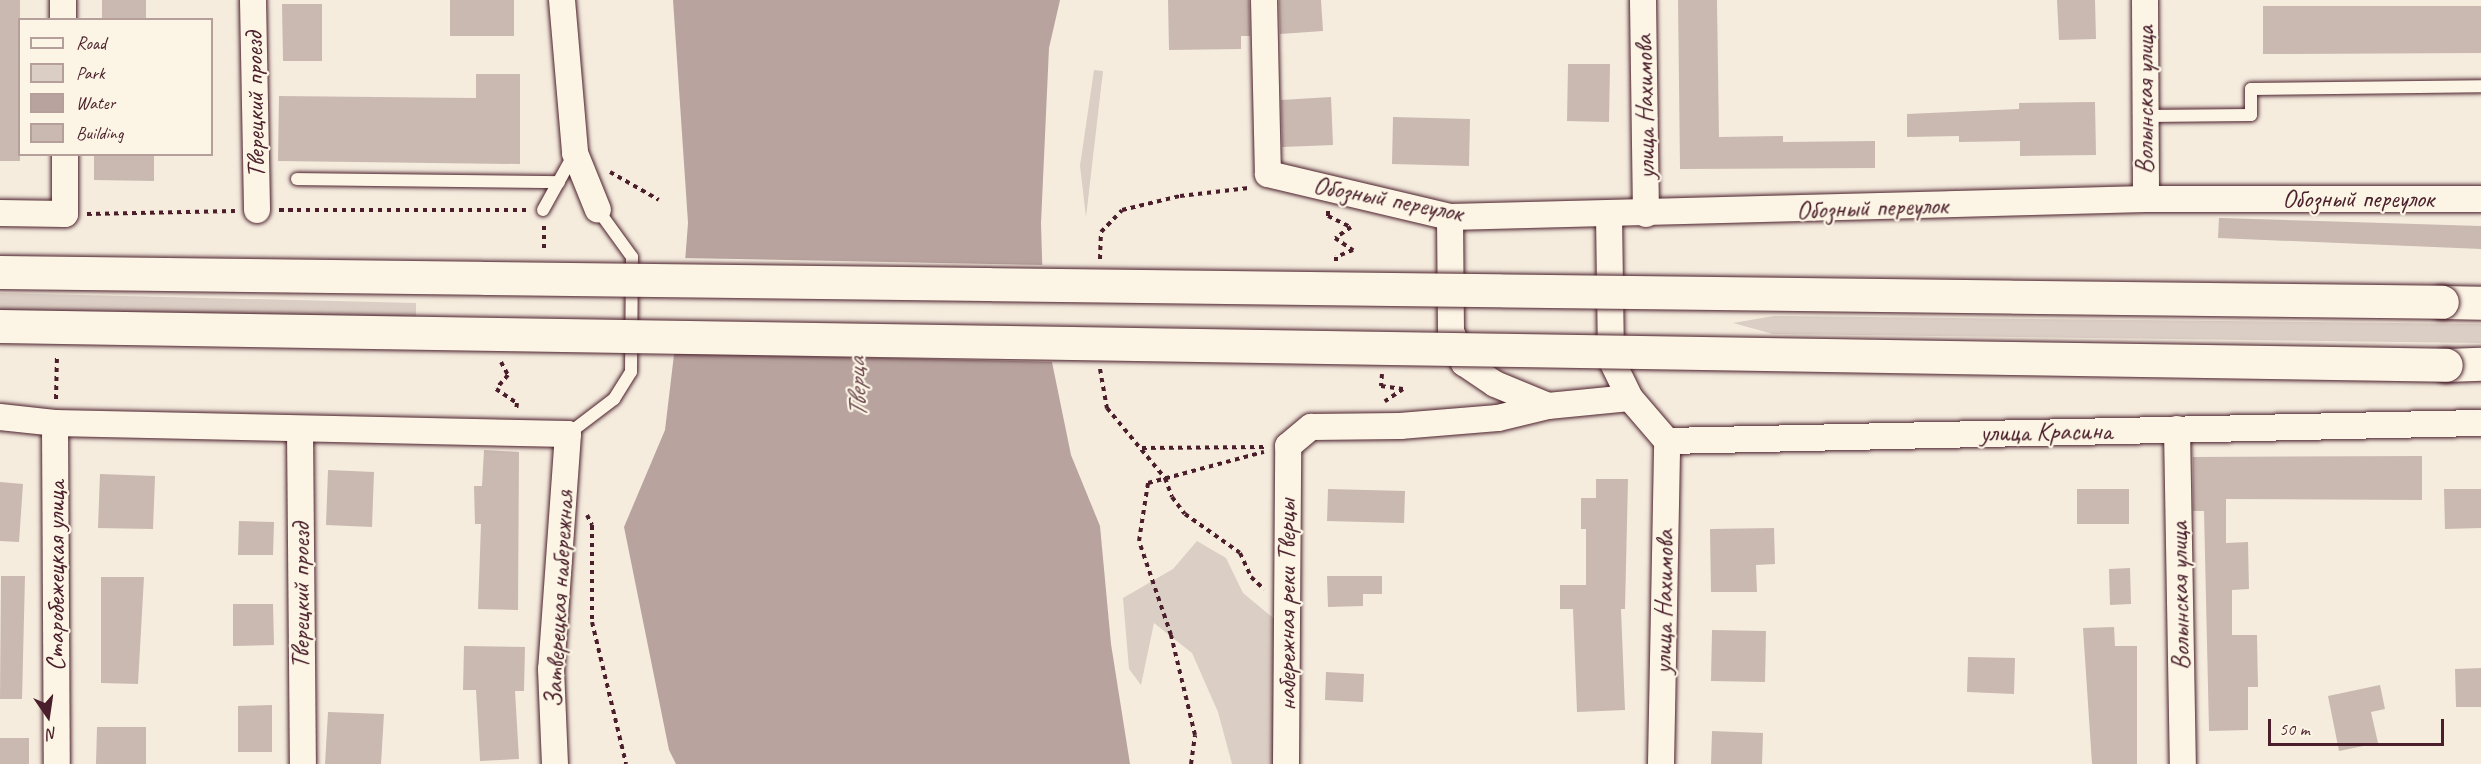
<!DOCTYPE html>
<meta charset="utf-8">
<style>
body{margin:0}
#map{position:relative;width:2481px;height:764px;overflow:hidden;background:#f5ecde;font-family:Caveat,sans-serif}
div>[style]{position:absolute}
.green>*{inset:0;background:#dbcec4}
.water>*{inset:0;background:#b8a39e}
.pier>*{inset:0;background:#f5ecde}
.building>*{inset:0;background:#cab9b1}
.path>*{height:4px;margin-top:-2px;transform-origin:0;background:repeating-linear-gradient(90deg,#4a1f2b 0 4.5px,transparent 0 9px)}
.roads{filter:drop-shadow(0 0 2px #4a1f2b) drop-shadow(0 0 2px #4a1f2b)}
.service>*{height:12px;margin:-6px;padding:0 6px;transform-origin:6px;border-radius:6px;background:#fcf5e5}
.minor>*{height:26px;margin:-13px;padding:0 13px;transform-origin:13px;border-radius:13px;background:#fcf5e5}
.secondary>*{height:33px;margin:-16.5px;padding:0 16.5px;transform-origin:16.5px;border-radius:16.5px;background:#fcf5e5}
.bridges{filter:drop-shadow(0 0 2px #4a1f2b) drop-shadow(0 0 2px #4a1f2b)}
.secondary-bridge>*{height:33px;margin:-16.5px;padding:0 16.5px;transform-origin:16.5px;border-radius:16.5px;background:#fcf5e5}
span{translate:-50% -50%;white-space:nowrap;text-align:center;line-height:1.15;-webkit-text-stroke:4.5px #fcf5e5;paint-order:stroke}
.street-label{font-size:26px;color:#4a1f2b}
.water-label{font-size:27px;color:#704d53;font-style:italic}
.legend{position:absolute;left:18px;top:18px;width:195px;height:138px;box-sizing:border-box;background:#fcf5e5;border:2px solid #b59f9b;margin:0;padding:8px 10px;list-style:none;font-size:18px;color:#4a1f2b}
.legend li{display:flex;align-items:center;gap:12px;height:30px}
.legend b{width:30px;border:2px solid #b59f9b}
.north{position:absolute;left:18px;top:686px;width:60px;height:60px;-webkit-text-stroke:4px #fcf5e5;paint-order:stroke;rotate:167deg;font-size:16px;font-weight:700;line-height:24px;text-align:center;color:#4a1f2b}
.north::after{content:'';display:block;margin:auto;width:21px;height:27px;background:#4a1f2b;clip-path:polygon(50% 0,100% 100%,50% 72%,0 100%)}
.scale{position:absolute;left:2268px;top:719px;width:176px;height:27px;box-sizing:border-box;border:3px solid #4a1f2b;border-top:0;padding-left:8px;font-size:18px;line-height:21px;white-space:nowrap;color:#4a1f2b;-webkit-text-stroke:4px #fcf5e5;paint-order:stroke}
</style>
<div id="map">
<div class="green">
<i style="clip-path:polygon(1094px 70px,1103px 71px,1086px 217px,1080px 166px)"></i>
<i style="clip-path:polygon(0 293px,416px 303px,416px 319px,0 313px)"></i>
<i style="clip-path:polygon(1774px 316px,2481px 324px,2481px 343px,1773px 334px,1733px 323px)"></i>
<i style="clip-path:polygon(1197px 541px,1226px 558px,1243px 593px,1278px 622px,1282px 688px,1273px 764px,1232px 764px,1218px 712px,1192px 653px,1154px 623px,1141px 685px,1129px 669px,1123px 598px,1173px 569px)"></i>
</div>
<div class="water">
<i style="clip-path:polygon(673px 0,1060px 0,1049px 48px,1041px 223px,1044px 323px,1071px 455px,1100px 526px,1111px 644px,1130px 764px,676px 764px,669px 750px,624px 527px,665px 430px,685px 262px,688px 223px)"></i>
</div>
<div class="pier">
<i style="clip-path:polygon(682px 258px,1047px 265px,1047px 323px,1056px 362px,671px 353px)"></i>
</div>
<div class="building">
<i style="clip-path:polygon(0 0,20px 0,20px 161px,0 161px)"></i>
<i style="clip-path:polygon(102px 0,146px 0,146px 20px,102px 20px)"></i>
<i style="clip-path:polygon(450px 0,514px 0,514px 36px,450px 36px)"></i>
<i style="clip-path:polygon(1168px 0,1249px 0,1250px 36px,1241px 36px,1241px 49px,1169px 50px)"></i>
<i style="clip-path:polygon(1279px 0,1321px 0,1323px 31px,1280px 34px)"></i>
<i style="clip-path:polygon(1678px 0,1717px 0,1719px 137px,1783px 136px,1783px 142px,1875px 141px,1875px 168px,1680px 169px)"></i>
<i style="clip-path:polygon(2057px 0,2095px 0,2096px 39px,2059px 40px)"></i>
<i style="clip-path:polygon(282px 4px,322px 4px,322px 61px,283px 61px)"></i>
<i style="clip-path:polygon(2263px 6px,2481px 6px,2481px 53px,2263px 54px)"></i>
<i style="clip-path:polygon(1568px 64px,1610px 64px,1609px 122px,1567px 121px)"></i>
<i style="clip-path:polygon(476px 74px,520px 74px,520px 164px,278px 161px,279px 96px,476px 98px)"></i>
<i style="clip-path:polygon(1331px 97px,1333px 145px,1282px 147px,1281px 100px)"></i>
<i style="clip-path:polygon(2095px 102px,2096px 155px,2020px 156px,2020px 141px,1959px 142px,1959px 136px,1907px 137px,1907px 114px,2019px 109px,2019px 103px)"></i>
<i style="clip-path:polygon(1393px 117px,1470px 119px,1469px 166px,1392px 164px)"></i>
<i style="clip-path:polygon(94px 154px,154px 154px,154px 181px,94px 180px)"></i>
<i style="clip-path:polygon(2219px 218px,2481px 226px,2481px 249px,2218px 238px)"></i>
<i style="clip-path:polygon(484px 450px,519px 452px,518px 610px,478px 609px,481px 524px,475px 524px,474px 486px,482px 486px)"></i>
<i style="clip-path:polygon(2422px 456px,2422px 500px,2226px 499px,2226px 543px,2248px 542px,2249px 589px,2232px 590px,2232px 635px,2257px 635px,2258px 687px,2248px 687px,2248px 730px,2209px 731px,2204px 511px,2193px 511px,2193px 457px)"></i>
<i style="clip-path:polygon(328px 470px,374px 472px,372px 527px,326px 525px)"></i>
<i style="clip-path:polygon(100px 474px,155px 476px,153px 529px,98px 528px)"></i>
<i style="clip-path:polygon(1596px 479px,1628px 479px,1625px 609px,1621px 609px,1625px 710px,1577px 712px,1573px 609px,1560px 609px,1560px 585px,1586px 585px,1586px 529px,1581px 529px,1581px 498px,1596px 498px)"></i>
<i style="clip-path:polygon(0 482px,23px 484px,19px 542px,0 541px)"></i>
<i style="clip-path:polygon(1328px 489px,1405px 491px,1404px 523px,1327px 521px)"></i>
<i style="clip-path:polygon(2077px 489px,2129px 489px,2129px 524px,2077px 524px)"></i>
<i style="clip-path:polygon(2444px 489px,2481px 489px,2481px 528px,2445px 529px)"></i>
<i style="clip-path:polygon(239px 521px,274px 522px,273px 555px,238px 555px)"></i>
<i style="clip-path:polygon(1774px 528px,1775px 564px,1756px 565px,1757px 592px,1711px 592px,1710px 529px)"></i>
<i style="clip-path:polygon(2130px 568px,2131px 604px,2110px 605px,2109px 569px)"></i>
<i style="clip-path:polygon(1px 576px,25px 576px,22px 699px,0 699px)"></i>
<i style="clip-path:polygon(1327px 576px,1382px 576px,1382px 594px,1363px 594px,1363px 606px,1328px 607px)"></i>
<i style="clip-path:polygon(101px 577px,144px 577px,138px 684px,101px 683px)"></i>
<i style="clip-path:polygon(233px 604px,273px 604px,274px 645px,233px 646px)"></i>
<i style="clip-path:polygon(2114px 627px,2115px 646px,2137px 646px,2137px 764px,2092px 764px,2083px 628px)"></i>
<i style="clip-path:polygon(1712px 630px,1766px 631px,1765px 682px,1711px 681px)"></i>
<i style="clip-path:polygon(464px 646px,525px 647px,524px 691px,515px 691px,519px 759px,480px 761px,476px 690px,463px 690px)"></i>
<i style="clip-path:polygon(1968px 657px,2015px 658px,2014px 694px,1967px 692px)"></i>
<i style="clip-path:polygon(2481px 668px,2481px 707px,2456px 707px,2455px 669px)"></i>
<i style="clip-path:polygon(1326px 672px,1364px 674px,1363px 702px,1325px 700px)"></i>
<i style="clip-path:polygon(2380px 685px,2385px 709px,2371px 712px,2378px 743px,2339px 751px,2328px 696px)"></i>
<i style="clip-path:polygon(272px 705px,272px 752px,238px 752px,238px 706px)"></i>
<i style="clip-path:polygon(328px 712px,384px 714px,381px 764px,325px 764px)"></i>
<i style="clip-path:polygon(97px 727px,146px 727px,146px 764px,96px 764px)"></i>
<i style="clip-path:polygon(1712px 731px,1763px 733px,1762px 764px,1711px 764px)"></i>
<i style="clip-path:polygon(0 738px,29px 738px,29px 764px,0 764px)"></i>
</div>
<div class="path">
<i style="left:610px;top:172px;width:56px;rotate:29.7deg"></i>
<i style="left:279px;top:210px;width:247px"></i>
<i style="left:1328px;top:211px;width:5px;rotate:90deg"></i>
<i style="left:1328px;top:216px;width:25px;rotate:26deg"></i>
<i style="left:1351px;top:227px;width:19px;rotate:145deg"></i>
<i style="left:1335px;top:238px;width:22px;rotate:34deg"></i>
<i style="left:1353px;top:250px;width:18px;rotate:158deg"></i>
<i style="left:1336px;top:257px;width:6px;rotate:90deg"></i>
<i style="left:87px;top:214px;width:148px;rotate:-1.2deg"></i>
<i style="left:544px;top:226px;width:26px;rotate:90deg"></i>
<i style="left:1100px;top:259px;width:27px;rotate:-88deg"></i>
<i style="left:1101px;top:232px;width:30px;rotate:-46deg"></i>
<i style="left:1122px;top:210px;width:60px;rotate:-13.6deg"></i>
<i style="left:1180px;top:196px;width:69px;rotate:-6.6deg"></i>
<i style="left:501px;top:362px;width:15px;rotate:62deg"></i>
<i style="left:508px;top:375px;width:18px;rotate:131deg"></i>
<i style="left:496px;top:389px;width:25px;rotate:34deg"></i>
<i style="left:517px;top:403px;width:7px;rotate:98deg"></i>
<i style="left:1100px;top:369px;width:40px;rotate:80deg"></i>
<i style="left:1107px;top:408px;width:91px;rotate:50.4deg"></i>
<i style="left:1165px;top:478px;width:20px;rotate:70deg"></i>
<i style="left:1172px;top:497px;width:21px;rotate:53deg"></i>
<i style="left:1185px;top:514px;width:67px;rotate:35.3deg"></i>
<i style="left:1240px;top:553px;width:26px;rotate:65deg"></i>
<i style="left:1251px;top:577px;width:18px;rotate:43deg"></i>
<i style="left:1382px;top:374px;width:12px;rotate:95deg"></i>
<i style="left:1381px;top:386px;width:22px;rotate:8deg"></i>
<i style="left:1403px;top:389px;width:22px;rotate:146deg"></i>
<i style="left:56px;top:399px;width:44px;rotate:-88.7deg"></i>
<i style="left:1142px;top:448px;width:124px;rotate:-0.5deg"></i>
<i style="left:587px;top:515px;width:11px;rotate:63deg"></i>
<i style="left:592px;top:525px;width:97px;rotate:90deg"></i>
<i style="left:592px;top:622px;width:146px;rotate:76.5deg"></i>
<i style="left:1191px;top:764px;width:29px;rotate:-82deg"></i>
<i style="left:1195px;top:735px;width:103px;rotate:-103.5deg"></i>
<i style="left:1171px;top:635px;width:99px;rotate:-108.8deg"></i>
<i style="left:1139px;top:541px;width:59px;rotate:-81.2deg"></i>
<i style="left:1148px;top:483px;width:120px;rotate:-15deg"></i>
</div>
<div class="roads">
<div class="service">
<i style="left:2145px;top:116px;width:106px;rotate:-0.5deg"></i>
<i style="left:2251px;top:115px;width:26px;rotate:-90deg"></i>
<i style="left:2251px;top:89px;width:230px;rotate:-0.7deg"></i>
<i style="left:297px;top:179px;width:262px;rotate:0.7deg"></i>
<i style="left:543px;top:210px;width:64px;rotate:-61deg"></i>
<i style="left:568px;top:434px;width:58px;rotate:-37.3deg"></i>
<i style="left:614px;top:399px;width:32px;rotate:-58deg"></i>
<i style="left:631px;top:372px;width:115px;rotate:-89.5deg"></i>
<i style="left:632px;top:257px;width:58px;rotate:-125.9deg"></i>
</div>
<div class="minor">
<i style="left:63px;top:0;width:20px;rotate:90deg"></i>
<i style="left:253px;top:0;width:210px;rotate:88.9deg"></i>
<i style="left:562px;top:0;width:154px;rotate:85.1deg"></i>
<i style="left:575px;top:153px;width:61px;rotate:68deg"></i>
<i style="left:1264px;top:0;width:174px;rotate:88.7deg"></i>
<i style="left:1268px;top:174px;width:187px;rotate:13.3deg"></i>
<i style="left:1450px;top:217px;width:696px;rotate:-1.48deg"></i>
<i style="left:2146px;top:199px;width:335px"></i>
<i style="left:1643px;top:0;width:214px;rotate:89.2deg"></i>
<i style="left:2145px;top:0;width:199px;rotate:89.7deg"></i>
<i style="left:0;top:213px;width:65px;rotate:0.9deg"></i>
<i style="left:65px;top:214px;width:60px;rotate:-90deg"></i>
<i style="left:1609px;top:215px;width:144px;rotate:89.2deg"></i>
<i style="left:1611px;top:359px;width:43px;rotate:64deg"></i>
<i style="left:1630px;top:398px;width:57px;rotate:49.3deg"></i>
<i style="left:1450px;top:217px;width:114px;rotate:89.5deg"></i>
<i style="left:1451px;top:331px;width:35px;rotate:68deg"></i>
<i style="left:1464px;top:363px;width:37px;rotate:34deg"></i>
<i style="left:1495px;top:384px;width:57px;rotate:22.5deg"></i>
<i style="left:0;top:417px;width:55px;rotate:6.2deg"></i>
<i style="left:55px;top:423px;width:513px;rotate:1.23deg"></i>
<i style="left:568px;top:434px;width:236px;rotate:94.1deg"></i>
<i style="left:551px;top:669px;width:95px;rotate:87.6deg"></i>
<i style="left:55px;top:423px;width:341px;rotate:89.7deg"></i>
<i style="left:300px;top:429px;width:335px;rotate:89.5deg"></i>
<i style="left:2177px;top:429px;width:335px;rotate:89deg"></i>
<i style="left:1667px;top:441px;width:814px;rotate:-1.27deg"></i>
<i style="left:1286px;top:764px;width:318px;rotate:-89.6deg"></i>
<i style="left:1288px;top:446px;width:30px;rotate:-40deg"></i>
<i style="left:1311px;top:427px;width:89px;rotate:-0.6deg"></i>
<i style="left:1400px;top:426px;width:98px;rotate:-4.7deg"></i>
<i style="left:1498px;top:418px;width:51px;rotate:-13.5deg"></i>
<i style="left:1548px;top:406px;width:82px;rotate:-5.6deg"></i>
<i style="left:1661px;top:764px;width:323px;rotate:-88.9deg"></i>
</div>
<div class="secondary">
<i style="left:2442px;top:302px;width:39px;rotate:1deg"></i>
<i style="left:2446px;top:365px;width:35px;rotate:-2deg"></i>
</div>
</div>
<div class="bridges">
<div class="secondary-bridge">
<i style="left:0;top:272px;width:2442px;rotate:0.7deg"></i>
<i style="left:0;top:326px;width:2446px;rotate:0.91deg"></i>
</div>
</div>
<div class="street-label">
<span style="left:2145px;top:100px;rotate:-90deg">Волынская улица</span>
<span style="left:255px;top:105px;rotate:-91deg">Тверецкий проезд</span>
<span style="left:1645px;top:107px;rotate:-91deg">улица Нахимова</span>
<span style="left:1388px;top:199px;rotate:11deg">Обозный переулок</span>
<span style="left:2358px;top:199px">Обозный переулок</span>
<span style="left:1872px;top:208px;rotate:-2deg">Обозный переулок</span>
<span style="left:2046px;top:432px;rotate:-1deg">улица Красина</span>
<span style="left:56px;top:576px;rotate:-90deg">Старобежецкая улица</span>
<span style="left:301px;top:596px;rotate:-90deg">Тверецкий проезд</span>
<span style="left:2180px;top:596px;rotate:-91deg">Волынская улица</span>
<span style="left:559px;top:599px;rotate:-87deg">Затверецкая набережная</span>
<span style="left:1664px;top:602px;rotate:-89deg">улица Нахимова</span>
<span style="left:1287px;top:605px;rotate:-90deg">набережная реки Тверцы</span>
</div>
<div class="water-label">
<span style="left:857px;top:388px;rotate:-92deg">Тверца</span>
</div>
<ul class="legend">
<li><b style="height:8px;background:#fcf5e5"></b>Road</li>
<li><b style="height:16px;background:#dbcec4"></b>Park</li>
<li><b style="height:16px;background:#b8a39e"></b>Water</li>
<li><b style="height:16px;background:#cab9b1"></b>Building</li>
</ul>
<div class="north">N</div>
<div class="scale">50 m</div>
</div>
